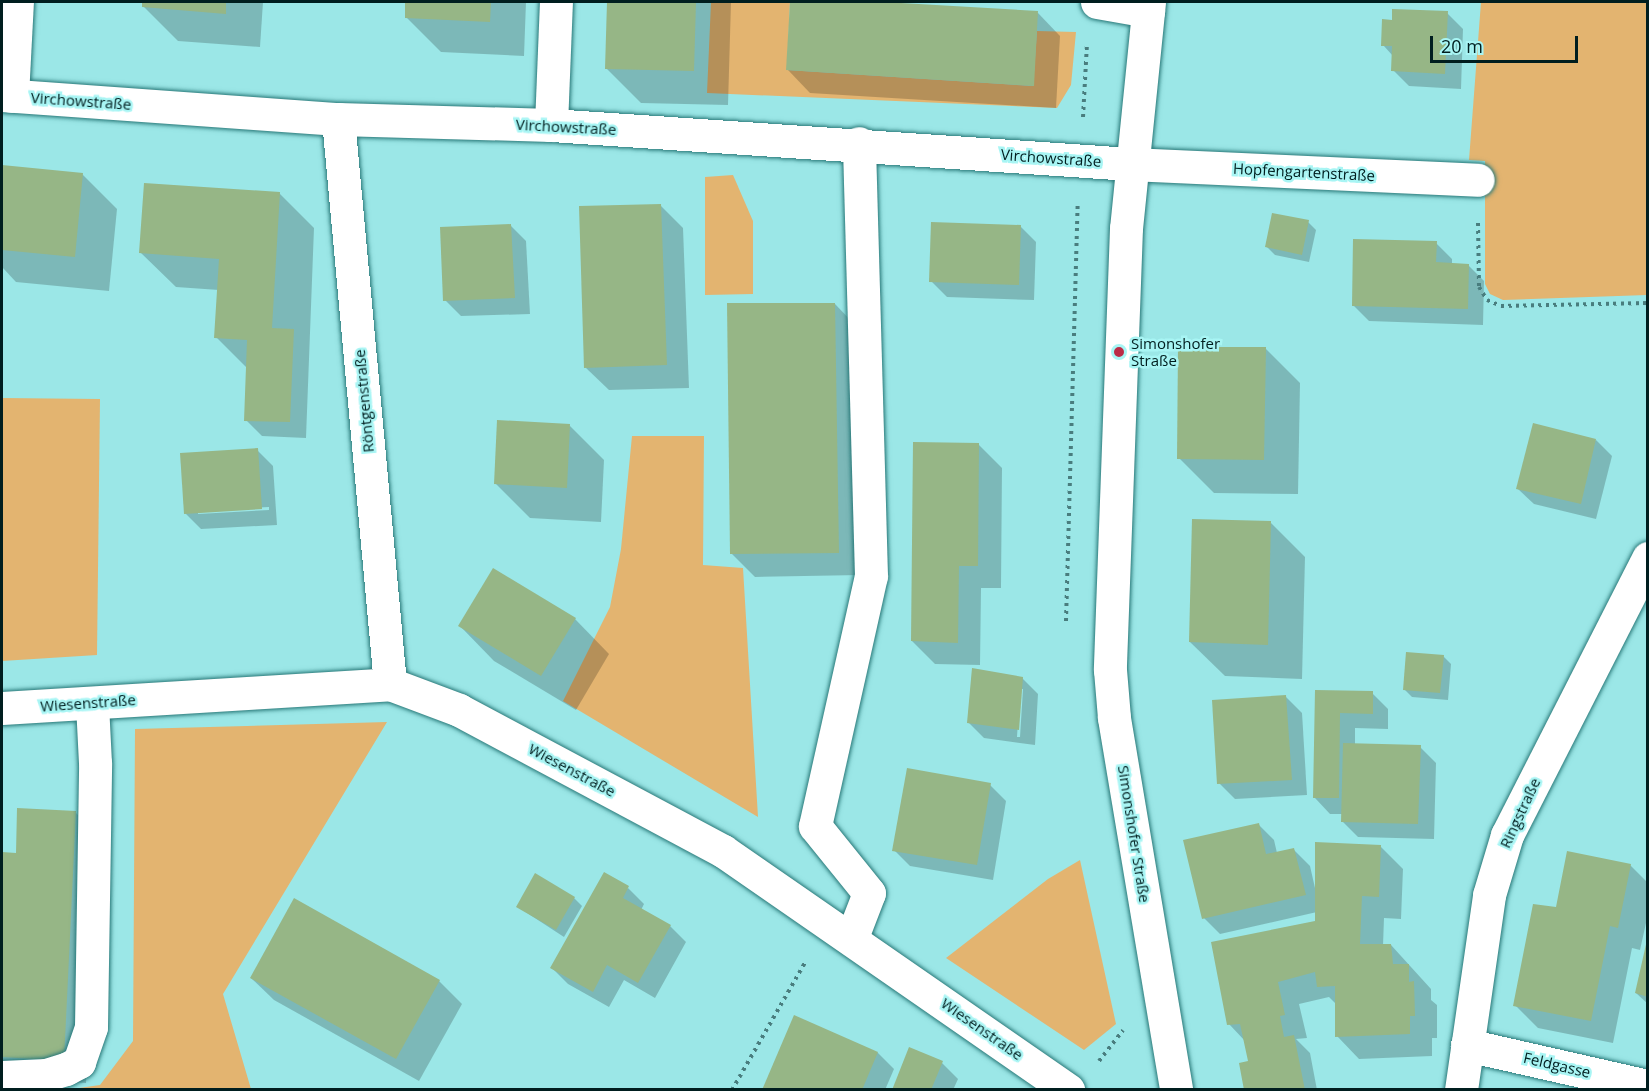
<!DOCTYPE html>
<meta charset="utf-8">
<style>
body{margin:0}
#map{position:relative;width:1649px;height:1091px;overflow:hidden;background:#9be7e7;font-family:"Open Sans",sans-serif}
div>[style]{position:absolute}
.green>*{inset:0;background:#e3b470}
.shadow>*{inset:0;background:#0003}
.building>*{inset:0;background:#96b686}
.path>*{height:4px;margin-top:-2px;transform-origin:0;background:repeating-linear-gradient(90deg,#497d7e 0 3px,transparent 0 7.5px)}
.roads{filter:drop-shadow(0 0 2px #287878) drop-shadow(0 0 2px #287878)}
.minor>*{height:33px;margin:-16.5px;padding:0 16.5px;transform-origin:16.5px;border-radius:16.5px;background:#fff}
.dots>*{width:16px;height:16px;translate:-50% -50%;box-sizing:border-box;border:3px solid #a8f5f4;border-radius:50%}
span{translate:-50% -50%;white-space:nowrap;text-align:center;line-height:1.15;-webkit-text-stroke:5px #a8f5f4;paint-order:stroke}
.street-label{font-size:15px;color:#001e1f}
.poi-label{font-size:15px;color:#001e1f}
.left{translate:0 -50%;text-align:left}
.frame{position:absolute;inset:0;border:3px solid #001e1f;pointer-events:none}
.scale{position:absolute;left:1430px;top:36px;width:148px;height:27px;box-sizing:border-box;border:3px solid #001e1f;border-top:0;padding-left:8px;font-size:18px;line-height:21px;white-space:nowrap;color:#001e1f;-webkit-text-stroke:4px #a8f5f4;paint-order:stroke}
</style>
<div id="map">
<div class="green">
<i style="clip-path:polygon(711px 2px,790px 2px,787px 70px,1033px 86px,1037px 31px,1076px 32px,1071px 85px,1057px 108px,707px 93px)"></i>
<i style="clip-path:polygon(1481px 2px,1647px 2px,1647px 295px,1503px 300px,1490px 294px,1485px 284px,1485px 161px,1469px 160px)"></i>
<i style="clip-path:polygon(733px 175px,753px 221px,753px 294px,705px 295px,705px 177px)"></i>
<i style="clip-path:polygon(2px 398px,100px 399px,97px 655px,2px 661px)"></i>
<i style="clip-path:polygon(632px 436px,704px 436px,703px 565px,743px 568px,758px 817px,563px 701px,610px 607px,621px 549px)"></i>
<i style="clip-path:polygon(387px 722px,223px 994px,251px 1089px,72px 1089px,100px 1085px,133px 1041px,135px 729px)"></i>
<i style="clip-path:polygon(1080px 860px,1116px 1024px,1084px 1050px,946px 958px,1048px 879px)"></i>
</div>
<div class="shadow">
<i style="clip-path:polygon(144px 2px,263px 2px,260px 47px,178px 41px,143px 6px)"></i>
<i style="clip-path:polygon(407px 2px,526px 2px,524px 56px,441px 52px,406px 17px)"></i>
<i style="clip-path:polygon(608px 2px,731px 2px,728px 105px,641px 103px,606px 68px)"></i>
<i style="clip-path:polygon(792px 2px,1038px 13px,1060px 36px,1056px 108px,810px 93px,788px 70px)"></i>
<i style="clip-path:polygon(1447px 13px,1463px 29px,1461px 89px,1409px 86px,1393px 70px,1393px 56px,1383px 45px,1393px 22px)"></i>
<i style="clip-path:polygon(2px 166px,82px 174px,117px 209px,109px 291px,16px 282px,2px 267px)"></i>
<i style="clip-path:polygon(279px 193px,314px 228px,306px 438px,262px 436px,246px 420px,248px 369px,216px 337px,219px 290px,176px 287px,141px 253px)"></i>
<i style="clip-path:polygon(660px 205px,683px 228px,689px 388px,609px 390px,586px 368px)"></i>
<i style="clip-path:polygon(1308px 222px,1316px 230px,1309px 262px,1275px 255px,1267px 247px)"></i>
<i style="clip-path:polygon(510px 225px,526px 241px,530px 314px,461px 316px,445px 300px)"></i>
<i style="clip-path:polygon(1020px 226px,1036px 242px,1034px 300px,947px 297px,931px 281px)"></i>
<i style="clip-path:polygon(1436px 243px,1452px 259px,1452px 264px,1468px 265px,1484px 281px,1483px 325px,1369px 321px,1353px 305px)"></i>
<i style="clip-path:polygon(835px 304px,857px 327px,861px 575px,755px 577px,732px 554px)"></i>
<i style="clip-path:polygon(1265px 348px,1300px 383px,1298px 494px,1214px 493px,1179px 458px)"></i>
<i style="clip-path:polygon(570px 426px,604px 460px,601px 522px,530px 518px,495px 483px)"></i>
<i style="clip-path:polygon(1596px 440px,1612px 456px,1596px 519px,1534px 504px,1518px 489px)"></i>
<i style="clip-path:polygon(979px 445px,1002px 468px,1001px 588px,981px 588px,980px 665px,935px 664px,912px 641px)"></i>
<i style="clip-path:polygon(evenodd,257px 450px,273px 466px,277px 525px,201px 529px,185px 513px,257px 450px,269px 507px,269px 510px,198px 514px,198px 511px,269px 507px)"></i>
<i style="clip-path:polygon(1271px 523px,1305px 557px,1302px 679px,1225px 676px,1190px 642px)"></i>
<i style="clip-path:polygon(575px 619px,609px 654px,576px 710px,494px 661px,460px 626px)"></i>
<i style="clip-path:polygon(1443px 656px,1451px 664px,1448px 700px,1412px 697px,1404px 689px)"></i>
<i style="clip-path:polygon(evenodd,1022px 678px,1038px 694px,1035px 745px,984px 738px,968px 722px,1022px 678px,1020px 689px,1023px 689px,1020px 737px,1017px 737px,1020px 689px)"></i>
<i style="clip-path:polygon(1316px 692px,1372px 693px,1388px 709px,1388px 729px,1355px 728px,1355px 745px,1420px 747px,1436px 763px,1434px 839px,1358px 837px,1342px 821px,1342px 814px,1330px 814px,1315px 798px)"></i>
<i style="clip-path:polygon(1286px 697px,1302px 713px,1307px 795px,1235px 799px,1219px 783px)"></i>
<i style="clip-path:polygon(990px 785px,1006px 801px,993px 880px,910px 866px,894px 850px)"></i>
<i style="clip-path:polygon(76px 813px,98px 835px,86px 1083px,2px 1078px,2px 854px,17px 854px)"></i>
<i style="clip-path:polygon(1258px 824px,1274px 840px,1277px 853px,1294px 850px,1310px 866px,1315px 888px,1380px 846px,1403px 869px,1401px 919px,1384px 918px,1383px 946px,1391px 945px,1431px 989px,1431px 1000px,1437px 1005px,1437px 1038px,1432px 1038px,1432px 1056px,1359px 1059px,1337px 1036px,1337px 1005px,1329px 997px,1299px 1004px,1307px 1038px,1296px 1039px,1310px 1053px,1317px 1090px,1245px 1090px,1250px 1063px,1245px 1041px,1229px 1024px,1317px 922px,1317px 912px,1220px 934px,1204px 918px)"></i>
<i style="clip-path:polygon(1630px 865px,1648px 883px,1648px 914px,1640px 950px,1632px 948px,1613px 1043px,1538px 1028px,1515px 1005px,1557px 909px)"></i>
<i style="clip-path:polygon(628px 888px,644px 904px,641px 910px,670px 926px,686px 942px,655px 998px,624px 980px,609px 1007px,568px 984px,552px 968px)"></i>
<i style="clip-path:polygon(574px 898px,582px 906px,564px 937px,518px 907px)"></i>
<i style="clip-path:polygon(1648px 943px,1648px 1004px,1636px 993px)"></i>
<i style="clip-path:polygon(251px 978px,439px 981px,462px 1004px,419px 1081px,274px 1000px)"></i>
<i style="clip-path:polygon(794px 1017px,878px 1053px,894px 1069px,885px 1090px,763px 1090px)"></i>
<i style="clip-path:polygon(942px 1063px,958px 1079px,953px 1090px,894px 1090px)"></i>
</div>
<div class="building">
<i style="clip-path:polygon(142px 2px,226px 2px,226px 14px,142px 7px)"></i>
<i style="clip-path:polygon(405px 2px,491px 2px,490px 22px,405px 18px)"></i>
<i style="clip-path:polygon(607px 2px,696px 2px,694px 71px,605px 69px)"></i>
<i style="clip-path:polygon(790px 2px,884px 2px,1038px 11px,1034px 86px,786px 70px)"></i>
<i style="clip-path:polygon(1392px 9px,1448px 11px,1445px 74px,1391px 71px,1392px 46px,1381px 46px,1382px 19px,1392px 20px)"></i>
<i style="clip-path:polygon(2px 165px,83px 173px,75px 257px,2px 250px)"></i>
<i style="clip-path:polygon(144px 183px,280px 192px,272px 328px,294px 329px,290px 422px,244px 421px,247px 340px,214px 338px,219px 259px,139px 253px)"></i>
<i style="clip-path:polygon(661px 204px,667px 365px,584px 368px,579px 206px)"></i>
<i style="clip-path:polygon(1272px 213px,1309px 220px,1302px 255px,1265px 247px)"></i>
<i style="clip-path:polygon(931px 222px,1021px 225px,1019px 285px,929px 282px)"></i>
<i style="clip-path:polygon(511px 224px,515px 298px,443px 301px,440px 227px)"></i>
<i style="clip-path:polygon(1353px 239px,1437px 241px,1436px 262px,1469px 264px,1468px 309px,1352px 306px)"></i>
<i style="clip-path:polygon(727px 303px,835px 303px,839px 553px,730px 554px)"></i>
<i style="clip-path:polygon(1178px 347px,1266px 347px,1264px 460px,1177px 459px)"></i>
<i style="clip-path:polygon(497px 420px,570px 424px,567px 488px,494px 484px)"></i>
<i style="clip-path:polygon(1533px 423px,1596px 439px,1581px 504px,1516px 489px)"></i>
<i style="clip-path:polygon(913px 442px,979px 443px,978px 566px,959px 566px,958px 643px,911px 641px)"></i>
<i style="clip-path:polygon(258px 448px,262px 509px,184px 514px,180px 453px)"></i>
<i style="clip-path:polygon(1192px 519px,1271px 521px,1268px 645px,1189px 642px)"></i>
<i style="clip-path:polygon(493px 568px,576px 618px,541px 676px,458px 626px)"></i>
<i style="clip-path:polygon(1406px 652px,1444px 655px,1440px 693px,1403px 690px)"></i>
<i style="clip-path:polygon(972px 668px,1023px 677px,1019px 730px,967px 723px)"></i>
<i style="clip-path:polygon(1315px 690px,1373px 691px,1373px 714px,1340px 713px,1339px 798px,1313px 798px)"></i>
<i style="clip-path:polygon(1286px 695px,1292px 780px,1217px 784px,1212px 700px)"></i>
<i style="clip-path:polygon(1343px 743px,1421px 745px,1418px 824px,1341px 822px)"></i>
<i style="clip-path:polygon(907px 768px,991px 783px,977px 865px,892px 851px)"></i>
<i style="clip-path:polygon(17px 808px,76px 811px,64px 1061px,2px 1057px,2px 852px,16px 853px)"></i>
<i style="clip-path:polygon(1259px 823px,1266px 854px,1294px 848px,1306px 895px,1202px 919px,1183px 840px)"></i>
<i style="clip-path:polygon(1315px 842px,1381px 845px,1379px 897px,1362px 896px,1360px 944px,1391px 944px,1393px 964px,1409px 964px,1409px 982px,1414px 981px,1415px 1016px,1410px 1016px,1410px 1034px,1335px 1037px,1335px 986px,1317px 987px,1315px 972px,1278px 982px,1285px 1015px,1280px 1016px,1284px 1037px,1294px 1035px,1305px 1090px,1244px 1090px,1239px 1063px,1248px 1061px,1240px 1024px,1227px 1025px,1211px 942px,1315px 921px)"></i>
<i style="clip-path:polygon(1567px 851px,1631px 864px,1618px 928px,1610px 926px,1591px 1021px,1513px 1006px,1533px 904px,1556px 907px)"></i>
<i style="clip-path:polygon(604px 872px,629px 886px,623px 898px,671px 925px,638px 983px,607px 965px,593px 992px,550px 968px)"></i>
<i style="clip-path:polygon(535px 873px,575px 897px,556px 930px,516px 907px)"></i>
<i style="clip-path:polygon(294px 898px,440px 980px,396px 1059px,250px 978px)"></i>
<i style="clip-path:polygon(1647px 940px,1648px 940px,1648px 997px,1635px 993px)"></i>
<i style="clip-path:polygon(794px 1015px,878px 1052px,862px 1090px,762px 1090px)"></i>
<i style="clip-path:polygon(909px 1047px,943px 1061px,931px 1090px,892px 1090px)"></i>
</div>
<div class="path">
<i style="left:1083px;top:117px;width:73px;rotate:-86.9deg"></i>
<i style="left:1478px;top:223px;width:64px;rotate:89.1deg"></i>
<i style="left:1479px;top:287px;width:15px;rotate:58deg"></i>
<i style="left:1487px;top:300px;width:15px;rotate:23deg"></i>
<i style="left:1501px;top:306px;width:147px;rotate:-1.2deg"></i>
<i style="left:1066px;top:621px;width:418px;rotate:-88.4deg"></i>
<i style="left:1099px;top:1061px;width:39px;rotate:-52deg"></i>
<i style="left:732px;top:1090px;width:149px;rotate:-60.2deg"></i>
</div>
<div class="roads">
<div class="minor">
<i style="left:1097px;top:2px;width:52px;rotate:10deg"></i>
<i style="left:1149px;top:2px;width:227px;rotate:95.8deg"></i>
<i style="left:1126px;top:228px;width:442px;rotate:92.1deg"></i>
<i style="left:1110px;top:670px;width:48px;rotate:85.2deg"></i>
<i style="left:1114px;top:718px;width:377px;rotate:80.5deg"></i>
<i style="left:2px;top:95px;width:337px;rotate:4.1deg"></i>
<i style="left:338px;top:119px;width:213px;rotate:1.6deg"></i>
<i style="left:551px;top:125px;width:580px;rotate:3.85deg"></i>
<i style="left:1130px;top:164px;width:348px;rotate:2.6deg"></i>
<i style="left:12px;top:96px;width:94px;rotate:-87deg"></i>
<i style="left:338px;top:119px;width:567px;rotate:84.74deg"></i>
<i style="left:551px;top:125px;width:123px;rotate:-87.7deg"></i>
<i style="left:2px;top:708px;width:389px;rotate:-3.5deg"></i>
<i style="left:390px;top:684px;width:74px;rotate:20.6deg"></i>
<i style="left:459px;top:710px;width:299px;rotate:28.1deg"></i>
<i style="left:723px;top:851px;width:420px;rotate:34.7deg"></i>
<i style="left:852px;top:937px;width:47px;rotate:-68.9deg"></i>
<i style="left:869px;top:893px;width:86px;rotate:-128.9deg"></i>
<i style="left:815px;top:826px;width:256px;rotate:-77.4deg"></i>
<i style="left:871px;top:576px;width:433px;rotate:-91.6deg"></i>
<i style="left:1467px;top:1045px;width:186px;rotate:12.8deg"></i>
<i style="left:2px;top:1077px;width:44px;rotate:-2.6deg"></i>
<i style="left:46px;top:1075px;width:21px;rotate:-17deg"></i>
<i style="left:66px;top:1069px;width:15px;rotate:-28deg"></i>
<i style="left:79px;top:1062px;width:37px;rotate:-71deg"></i>
<i style="left:91px;top:1027px;width:264px;rotate:-89.1deg"></i>
<i style="left:95px;top:763px;width:60px;rotate:-92.9deg"></i>
<i style="left:1461px;top:1090px;width:197px;rotate:-81.8deg"></i>
<i style="left:1489px;top:895px;width:63px;rotate:-73.3deg"></i>
<i style="left:1507px;top:835px;width:311px;rotate:-63deg"></i>
</div>
</div>
<div class="dots">
<i style="left:1119px;top:352px;background:#bc2b47"></i>
</div>
<div class="street-label">
<span style="left:81px;top:101px;rotate:4deg">Virchowstraße</span>
<span style="left:566px;top:127px;rotate:3deg">Virchowstraße</span>
<span style="left:1051px;top:158px;rotate:4deg">Virchowstraße</span>
<span style="left:1304px;top:172px;rotate:3deg">Hopfengartenstraße</span>
<span style="left:364px;top:401px;rotate:-95deg">Röntgenstraße</span>
<span style="left:88px;top:703px;rotate:-4deg">Wiesenstraße</span>
<span style="left:572px;top:770px;rotate:28deg">Wiesenstraße</span>
<span style="left:1520px;top:813px;rotate:-65deg">Ringstraße</span>
<span style="left:1134px;top:834px;rotate:81deg">Simonshofer Straße</span>
<span style="left:982px;top:1029px;rotate:35deg">Wiesenstraße</span>
<span style="left:1557px;top:1065px;rotate:13deg">Feldgasse</span>
</div>
<div class="poi-label">
<span class="left" style="left:1131px;top:352px">Simonshofer<br>Straße</span>
</div>
<div class="frame"></div>
<div class="scale">20 m</div>
</div>
